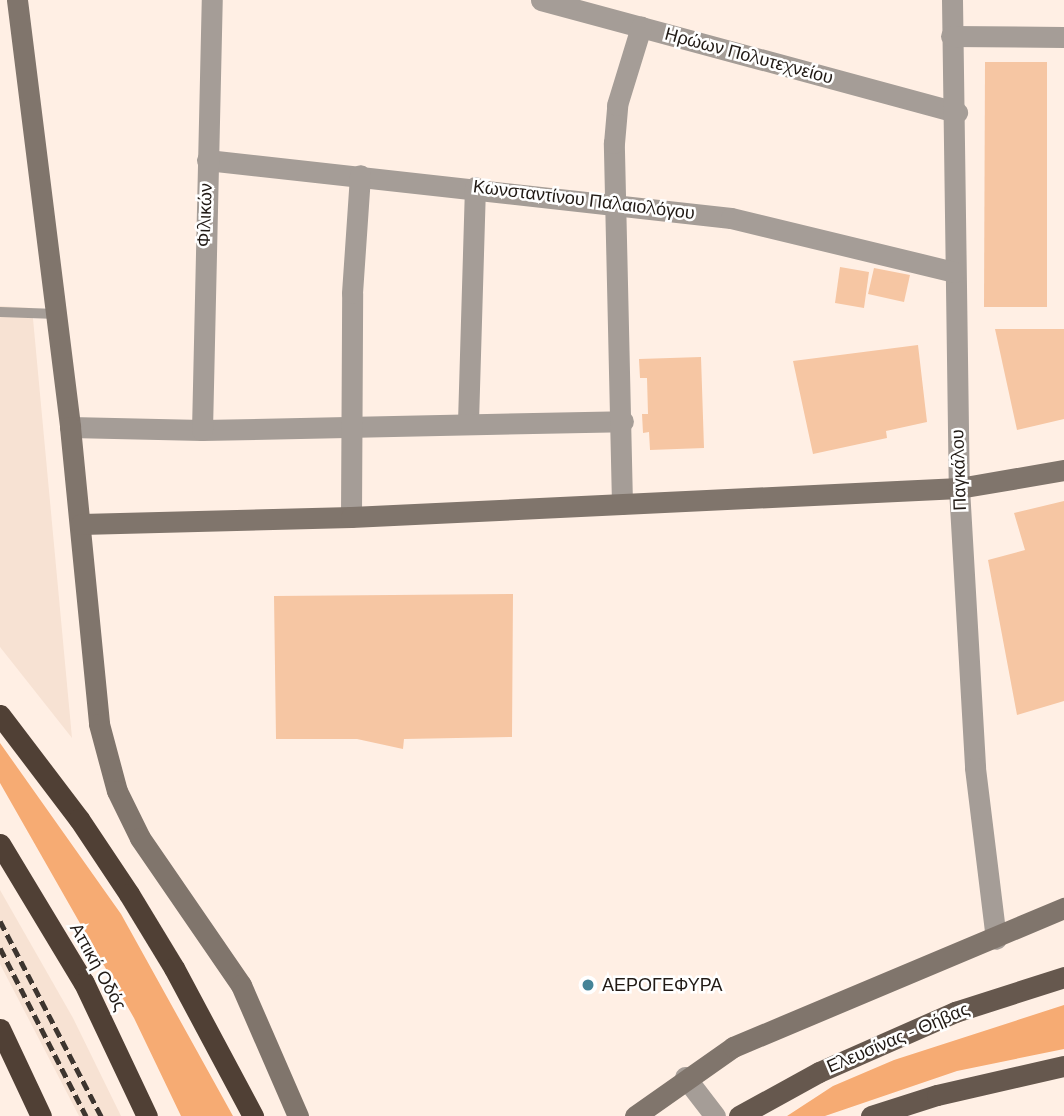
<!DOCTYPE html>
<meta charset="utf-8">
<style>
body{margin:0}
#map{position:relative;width:1064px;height:1116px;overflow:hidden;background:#ffefe4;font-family:Montserrat,sans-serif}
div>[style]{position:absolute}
.built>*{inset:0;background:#f7e2d3}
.green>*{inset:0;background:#f6ab73}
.building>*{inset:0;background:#f6c6a3}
.lane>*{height:10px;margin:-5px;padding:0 5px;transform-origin:5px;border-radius:5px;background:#a59d97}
.street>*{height:21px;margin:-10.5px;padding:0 10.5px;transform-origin:10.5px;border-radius:10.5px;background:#a59d97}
.secondary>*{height:21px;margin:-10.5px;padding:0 10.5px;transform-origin:10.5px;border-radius:10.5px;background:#80756c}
.primary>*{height:21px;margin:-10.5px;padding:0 10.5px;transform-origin:10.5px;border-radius:10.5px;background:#66584e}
.highway>*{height:21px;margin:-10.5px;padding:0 10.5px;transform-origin:10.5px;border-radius:10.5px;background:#504035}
.rail>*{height:5px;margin-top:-2.5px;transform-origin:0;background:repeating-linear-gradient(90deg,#3d352f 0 10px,transparent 0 15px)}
.dots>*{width:19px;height:19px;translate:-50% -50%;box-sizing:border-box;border:4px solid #fff;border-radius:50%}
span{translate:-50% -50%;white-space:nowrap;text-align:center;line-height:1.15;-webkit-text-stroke:5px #fff;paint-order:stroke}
.street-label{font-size:18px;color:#211a15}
.poi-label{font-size:18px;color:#211a15}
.left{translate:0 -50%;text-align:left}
</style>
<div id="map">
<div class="built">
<i style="clip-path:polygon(0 306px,32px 308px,72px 738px,0 647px)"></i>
<i style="clip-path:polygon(0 890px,73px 1018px,121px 1116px,79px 1116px,0 964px)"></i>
</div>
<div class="green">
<i style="clip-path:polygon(0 743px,121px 914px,233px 1116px,181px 1116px,134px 1018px,0 783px)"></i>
<i style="clip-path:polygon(1064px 1005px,1064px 1049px,957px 1071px,825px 1116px,787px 1116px,833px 1086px,894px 1060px)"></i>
</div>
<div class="building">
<i style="clip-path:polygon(985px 62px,1047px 62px,1047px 307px,984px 307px)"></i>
<i style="clip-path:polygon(840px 267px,869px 272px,864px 308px,835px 303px)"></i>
<i style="clip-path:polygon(874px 268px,910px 275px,904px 302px,868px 294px)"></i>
<i style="clip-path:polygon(995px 329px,1064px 329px,1064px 419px,1017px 430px)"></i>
<i style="clip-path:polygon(918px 345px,927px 422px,886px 431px,887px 438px,813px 454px,793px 361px)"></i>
<i style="clip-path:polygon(701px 357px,704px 448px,650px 450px,649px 432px,643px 433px,642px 414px,648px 414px,647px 378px,640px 378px,639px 359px)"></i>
<i style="clip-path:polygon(1064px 501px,1064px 701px,1017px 715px,988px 560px,1025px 550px,1014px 513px)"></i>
<i style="clip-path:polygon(513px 594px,512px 737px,404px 739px,403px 749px,357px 739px,276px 739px,274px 596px)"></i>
</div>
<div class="lane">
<i style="left:0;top:312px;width:57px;rotate:2deg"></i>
</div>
<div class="street">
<i style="left:541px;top:0;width:431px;rotate:15.1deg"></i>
<i style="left:952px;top:0;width:488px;rotate:89.2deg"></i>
<i style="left:959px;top:488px;width:280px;rotate:86.7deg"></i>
<i style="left:975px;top:768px;width:172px;rotate:83deg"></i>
<i style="left:951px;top:36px;width:113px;rotate:0.5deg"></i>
<i style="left:207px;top:160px;width:527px;rotate:6.32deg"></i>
<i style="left:731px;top:218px;width:230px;rotate:13.6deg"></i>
<i style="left:468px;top:422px;width:235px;rotate:-88.3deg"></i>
<i style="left:70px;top:427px;width:132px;rotate:1.3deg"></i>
<i style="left:202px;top:430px;width:421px;rotate:-1.2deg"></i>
<i style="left:202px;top:430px;width:430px;rotate:-88.7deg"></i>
<i style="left:622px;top:504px;width:361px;rotate:-91.3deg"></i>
<i style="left:614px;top:143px;width:38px;rotate:-85deg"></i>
<i style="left:617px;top:105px;width:82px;rotate:-72.9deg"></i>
<i style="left:351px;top:517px;width:224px;rotate:-89.7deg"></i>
<i style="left:352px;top:293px;width:118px;rotate:-86.1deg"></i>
<i style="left:685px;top:1077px;width:49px;rotate:52.4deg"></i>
</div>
<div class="secondary">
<i style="left:17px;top:0;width:430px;rotate:82.9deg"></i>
<i style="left:70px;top:427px;width:298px;rotate:84.4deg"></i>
<i style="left:99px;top:724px;width:69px;rotate:75deg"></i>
<i style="left:117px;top:791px;width:52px;rotate:63.9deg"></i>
<i style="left:140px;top:838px;width:178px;rotate:55.5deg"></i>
<i style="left:241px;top:985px;width:143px;rotate:66.5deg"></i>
<i style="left:81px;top:524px;width:270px;rotate:-1.5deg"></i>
<i style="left:351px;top:517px;width:609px;rotate:-2.73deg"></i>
<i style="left:959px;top:488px;width:107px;rotate:-9.7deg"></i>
<i style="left:635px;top:1116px;width:120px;rotate:-35.1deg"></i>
<i style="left:733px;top:1047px;width:359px;rotate:-22.8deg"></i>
</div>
<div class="primary">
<i style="left:739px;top:1116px;width:91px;rotate:-28.8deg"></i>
<i style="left:819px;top:1072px;width:149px;rotate:-23.8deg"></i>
<i style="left:955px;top:1012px;width:114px;rotate:-17.8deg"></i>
<i style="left:871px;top:1116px;width:69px;rotate:-17.7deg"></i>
<i style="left:937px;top:1095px;width:130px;rotate:-12.9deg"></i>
</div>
<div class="highway">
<i style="left:0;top:715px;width:131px;rotate:52.8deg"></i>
<i style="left:79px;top:819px;width:90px;rotate:56.3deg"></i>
<i style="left:129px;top:894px;width:87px;rotate:58.7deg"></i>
<i style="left:174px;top:968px;width:168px;rotate:61.9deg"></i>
<i style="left:0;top:844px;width:162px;rotate:58.9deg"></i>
<i style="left:84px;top:983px;width:147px;rotate:64.7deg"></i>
<i style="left:0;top:1029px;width:96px;rotate:64.8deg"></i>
</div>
<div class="rail">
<i style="left:0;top:921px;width:220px;rotate:62.6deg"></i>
<i style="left:0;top:948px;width:189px;rotate:62.9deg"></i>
</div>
<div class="dots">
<i style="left:588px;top:985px;background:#448397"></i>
</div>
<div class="street-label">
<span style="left:749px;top:56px;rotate:15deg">Ηρώων Πολυτεχνείου</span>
<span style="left:584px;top:200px;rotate:7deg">Κωνσταντίνου Παλαιολόγου</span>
<span style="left:205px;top:215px;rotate:-88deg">Φιλικών</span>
<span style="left:959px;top:470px;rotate:-92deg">Παγκάλου</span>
<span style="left:98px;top:967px;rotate:61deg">Αττική Οδός</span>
<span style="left:898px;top:1038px;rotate:-23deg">Ελευσίνας - Θήβας</span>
</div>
<div class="poi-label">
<span class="left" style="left:602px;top:985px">ΑΕΡΟΓΕΦΥΡΑ</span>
</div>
</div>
